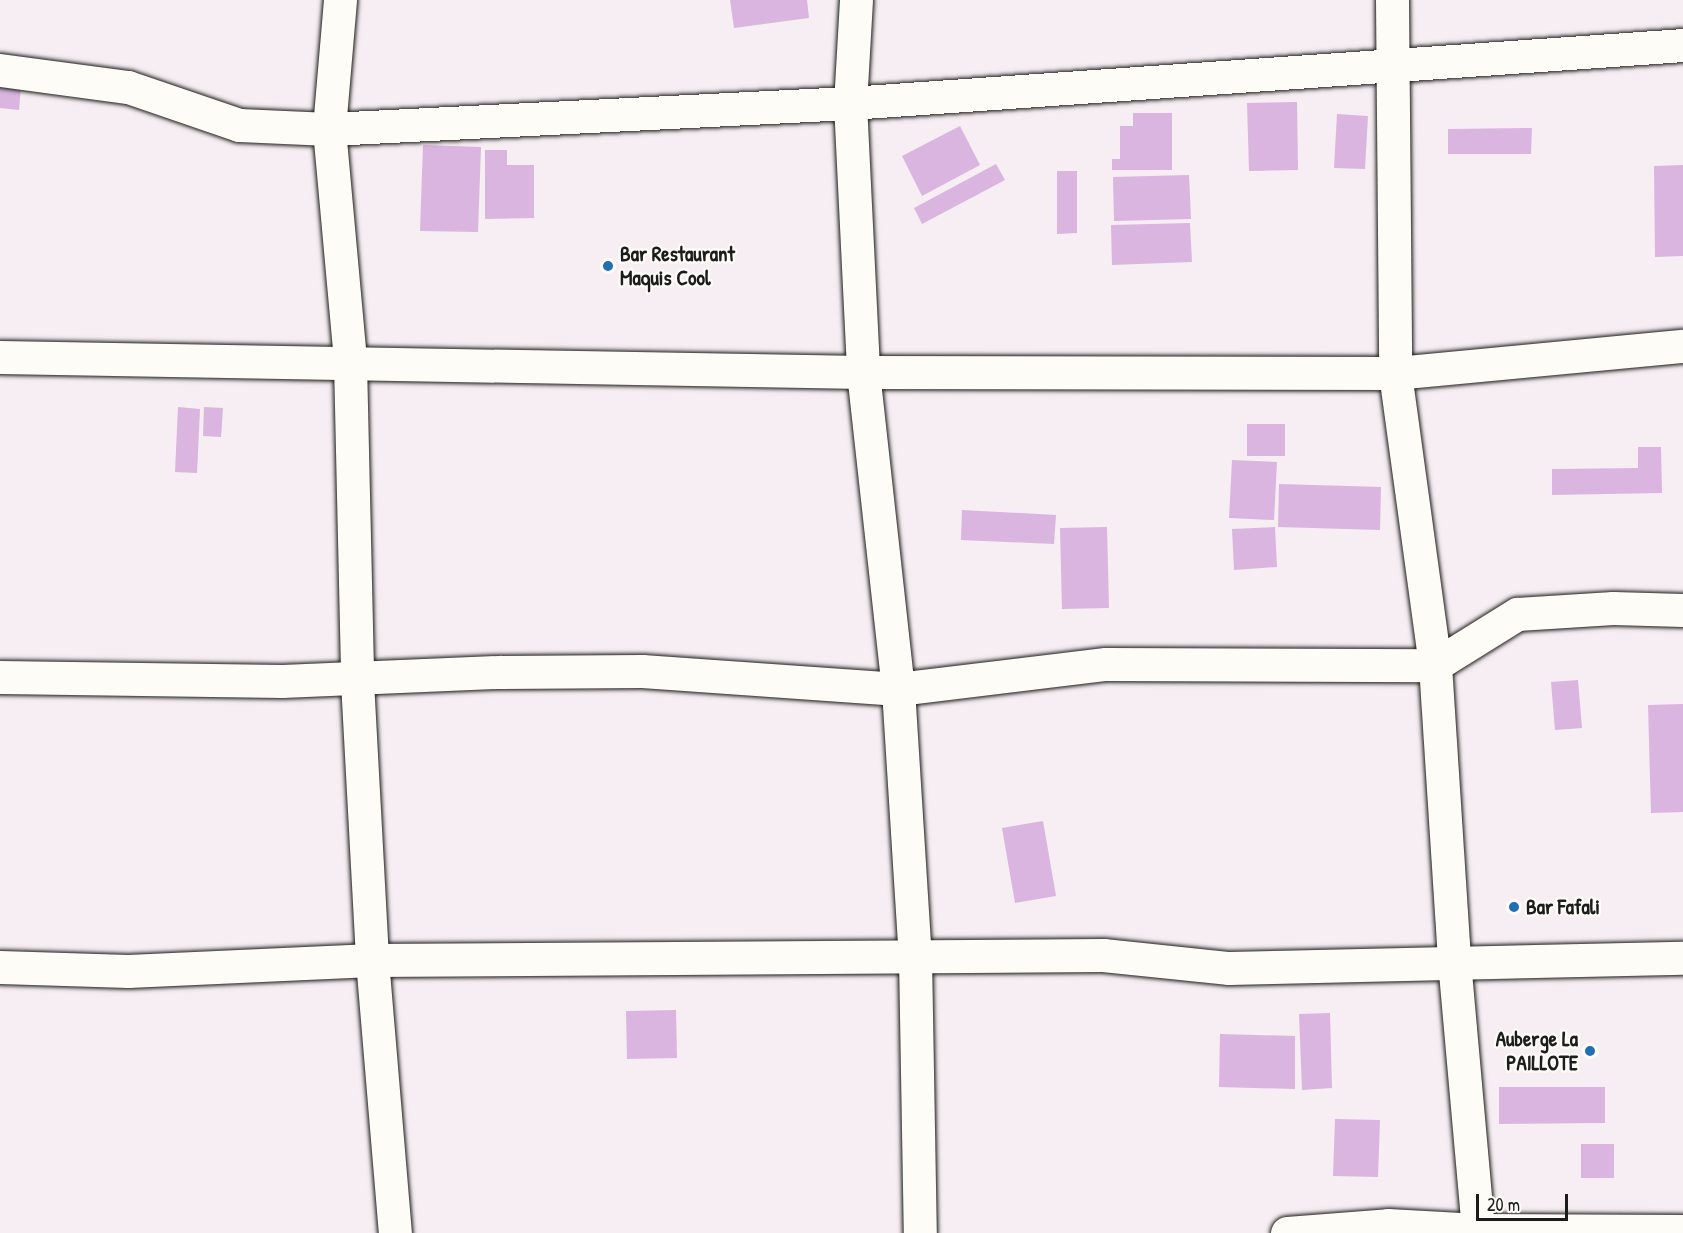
<!DOCTYPE html>
<style>
body{margin:0}
#map{position:relative;width:1683px;height:1233px;overflow:hidden;background:#f6eef2;font-family:"Patrick Hand",sans-serif}
div>[style]{position:absolute}
.building>*{inset:0;background:#dab5df}
.roads{filter:drop-shadow(0 0 2px #1c1c1c) drop-shadow(0 0 2px #1c1c1c)}
.minor>*{height:33px;margin:-16.5px;padding:0 16.5px;transform-origin:16.5px;border-radius:16.5px;background:#fdfcf7}
.dots>*{width:16px;height:16px;translate:-50% -50%;box-sizing:border-box;border:3px solid #fdfcf7;border-radius:50%}
span{translate:-50% -50%;white-space:nowrap;text-align:center;line-height:1.15;-webkit-text-stroke:4.5px #fdfcf7;paint-order:stroke}
.poi-label{font-size:21px;color:#1c1c1c;font-weight:700}
.left{translate:0 -50%;text-align:left}
.right{translate:-100% -50%;text-align:right}
.scale{position:absolute;left:1476px;top:1194px;width:92px;height:27px;box-sizing:border-box;border:3px solid #1c1c1c;border-top:0;padding-left:8px;font-size:18px;line-height:21px;white-space:nowrap;color:#1c1c1c;-webkit-text-stroke:4px #fdfcf7;paint-order:stroke}
</style>
<div id="map">
<div class="building">
<i style="clip-path:polygon(730px 0,807px 0,809px 18px,734px 28px)"></i>
<i style="clip-path:polygon(0 84px,21px 86px,19px 110px,0 108px)"></i>
<i style="clip-path:polygon(1297px 102px,1298px 170px,1249px 171px,1247px 103px)"></i>
<i style="clip-path:polygon(1133px 113px,1172px 113px,1172px 170px,1112px 170px,1112px 159px,1120px 159px,1120px 126px,1133px 126px)"></i>
<i style="clip-path:polygon(1337px 114px,1368px 116px,1365px 169px,1334px 168px)"></i>
<i style="clip-path:polygon(960px 126px,980px 165px,922px 196px,902px 156px)"></i>
<i style="clip-path:polygon(1532px 128px,1531px 154px,1448px 154px,1448px 129px)"></i>
<i style="clip-path:polygon(423px 145px,481px 147px,478px 232px,420px 231px)"></i>
<i style="clip-path:polygon(485px 150px,507px 150px,507px 165px,534px 165px,534px 218px,485px 219px)"></i>
<i style="clip-path:polygon(996px 164px,1005px 180px,922px 224px,914px 208px)"></i>
<i style="clip-path:polygon(1683px 165px,1683px 256px,1655px 257px,1654px 166px)"></i>
<i style="clip-path:polygon(1057px 171px,1077px 171px,1077px 233px,1057px 234px)"></i>
<i style="clip-path:polygon(1189px 175px,1191px 219px,1114px 221px,1113px 177px)"></i>
<i style="clip-path:polygon(1190px 223px,1192px 262px,1112px 265px,1111px 225px)"></i>
<i style="clip-path:polygon(178px 407px,200px 409px,197px 473px,175px 472px)"></i>
<i style="clip-path:polygon(204px 407px,223px 408px,221px 437px,203px 436px)"></i>
<i style="clip-path:polygon(1247px 424px,1285px 424px,1285px 456px,1247px 456px)"></i>
<i style="clip-path:polygon(1638px 447px,1661px 447px,1662px 493px,1552px 495px,1552px 469px,1638px 468px)"></i>
<i style="clip-path:polygon(1232px 460px,1277px 462px,1274px 520px,1229px 518px)"></i>
<i style="clip-path:polygon(1279px 484px,1381px 487px,1380px 530px,1278px 527px)"></i>
<i style="clip-path:polygon(962px 510px,1056px 515px,1054px 544px,961px 540px)"></i>
<i style="clip-path:polygon(1107px 527px,1109px 608px,1062px 609px,1060px 528px)"></i>
<i style="clip-path:polygon(1275px 527px,1277px 567px,1234px 570px,1232px 529px)"></i>
<i style="clip-path:polygon(1578px 680px,1582px 728px,1555px 730px,1551px 682px)"></i>
<i style="clip-path:polygon(1683px 704px,1683px 812px,1651px 813px,1648px 705px)"></i>
<i style="clip-path:polygon(1043px 821px,1056px 896px,1015px 903px,1002px 828px)"></i>
<i style="clip-path:polygon(676px 1010px,677px 1058px,627px 1059px,626px 1011px)"></i>
<i style="clip-path:polygon(1330px 1013px,1332px 1088px,1302px 1090px,1299px 1014px)"></i>
<i style="clip-path:polygon(1220px 1034px,1295px 1036px,1295px 1089px,1219px 1087px)"></i>
<i style="clip-path:polygon(1499px 1087px,1605px 1087px,1605px 1123px,1499px 1124px)"></i>
<i style="clip-path:polygon(1335px 1119px,1380px 1120px,1378px 1177px,1333px 1176px)"></i>
<i style="clip-path:polygon(1581px 1144px,1614px 1144px,1614px 1178px,1581px 1178px)"></i>
</div>
<div class="roads">
<div class="minor">
<i style="left:340px;top:0;width:129px;rotate:94.9deg"></i>
<i style="left:329px;top:129px;width:234px;rotate:84.8deg"></i>
<i style="left:350px;top:362px;width:319px;rotate:88.7deg"></i>
<i style="left:357px;top:681px;width:279px;rotate:86.9deg"></i>
<i style="left:372px;top:960px;width:274px;rotate:85.2deg"></i>
<i style="left:856px;top:0;width:103px;rotate:93.3deg"></i>
<i style="left:850px;top:103px;width:269px;rotate:87.2deg"></i>
<i style="left:863px;top:372px;width:319px;rotate:83.7deg"></i>
<i style="left:898px;top:689px;width:269px;rotate:86.4deg"></i>
<i style="left:915px;top:957px;width:276px;rotate:89deg"></i>
<i style="left:1392px;top:0;width:373px;rotate:89.5deg"></i>
<i style="left:1395px;top:373px;width:295px;rotate:82.2deg"></i>
<i style="left:1435px;top:665px;width:297px;rotate:86.3deg"></i>
<i style="left:1454px;top:961px;width:270px;rotate:84.9deg"></i>
<i style="left:0;top:70px;width:129px;rotate:7.6deg"></i>
<i style="left:128px;top:87px;width:117px;rotate:18.9deg"></i>
<i style="left:239px;top:125px;width:90px;rotate:2.5deg"></i>
<i style="left:329px;top:129px;width:522px;rotate:-2.86deg"></i>
<i style="left:850px;top:103px;width:835px;rotate:-3.98deg"></i>
<i style="left:0;top:357px;width:863px;rotate:1deg"></i>
<i style="left:863px;top:372px;width:532px;rotate:0.11deg"></i>
<i style="left:1395px;top:373px;width:289px;rotate:-5.4deg"></i>
<i style="left:0;top:677px;width:282px;rotate:0.8deg"></i>
<i style="left:282px;top:681px;width:218px;rotate:-2.4deg"></i>
<i style="left:500px;top:672px;width:142px;rotate:-0.4deg"></i>
<i style="left:642px;top:671px;width:257px;rotate:4deg"></i>
<i style="left:898px;top:689px;width:209px;rotate:-6.9deg"></i>
<i style="left:1106px;top:664px;width:329px;rotate:0.2deg"></i>
<i style="left:1435px;top:665px;width:97px;rotate:-31.9deg"></i>
<i style="left:1517px;top:614px;width:96px;rotate:-3.6deg"></i>
<i style="left:1613px;top:608px;width:70px;rotate:1.6deg"></i>
<i style="left:0;top:967px;width:128px;rotate:1.8deg"></i>
<i style="left:128px;top:971px;width:244px;rotate:-2.6deg"></i>
<i style="left:372px;top:960px;width:731px;rotate:-0.39deg"></i>
<i style="left:1103px;top:955px;width:127px;rotate:5.9deg"></i>
<i style="left:1229px;top:968px;width:454px;rotate:-1.3deg"></i>
<i style="left:1287px;top:1233px;width:101px;rotate:-4.5deg"></i>
<i style="left:1388px;top:1225px;width:90px;rotate:3.2deg"></i>
<i style="left:1478px;top:1230px;width:205px;rotate:0.3deg"></i>
</div>
</div>
<div class="dots">
<i style="left:608px;top:266px;background:#1f6fb2"></i>
<i style="left:1514px;top:907px;background:#1f6fb2"></i>
<i style="left:1590px;top:1051px;background:#1f6fb2"></i>
</div>
<div class="poi-label">
<span class="left" style="left:620px;top:266px">Bar Restaurant<br>Maquis Cool</span>
<span class="left" style="left:1526px;top:907px">Bar Fafali</span>
<span class="right" style="left:1578px;top:1051px">Auberge La<br>PAILLOTE</span>
</div>
<div class="scale">20 m</div>
</div>
